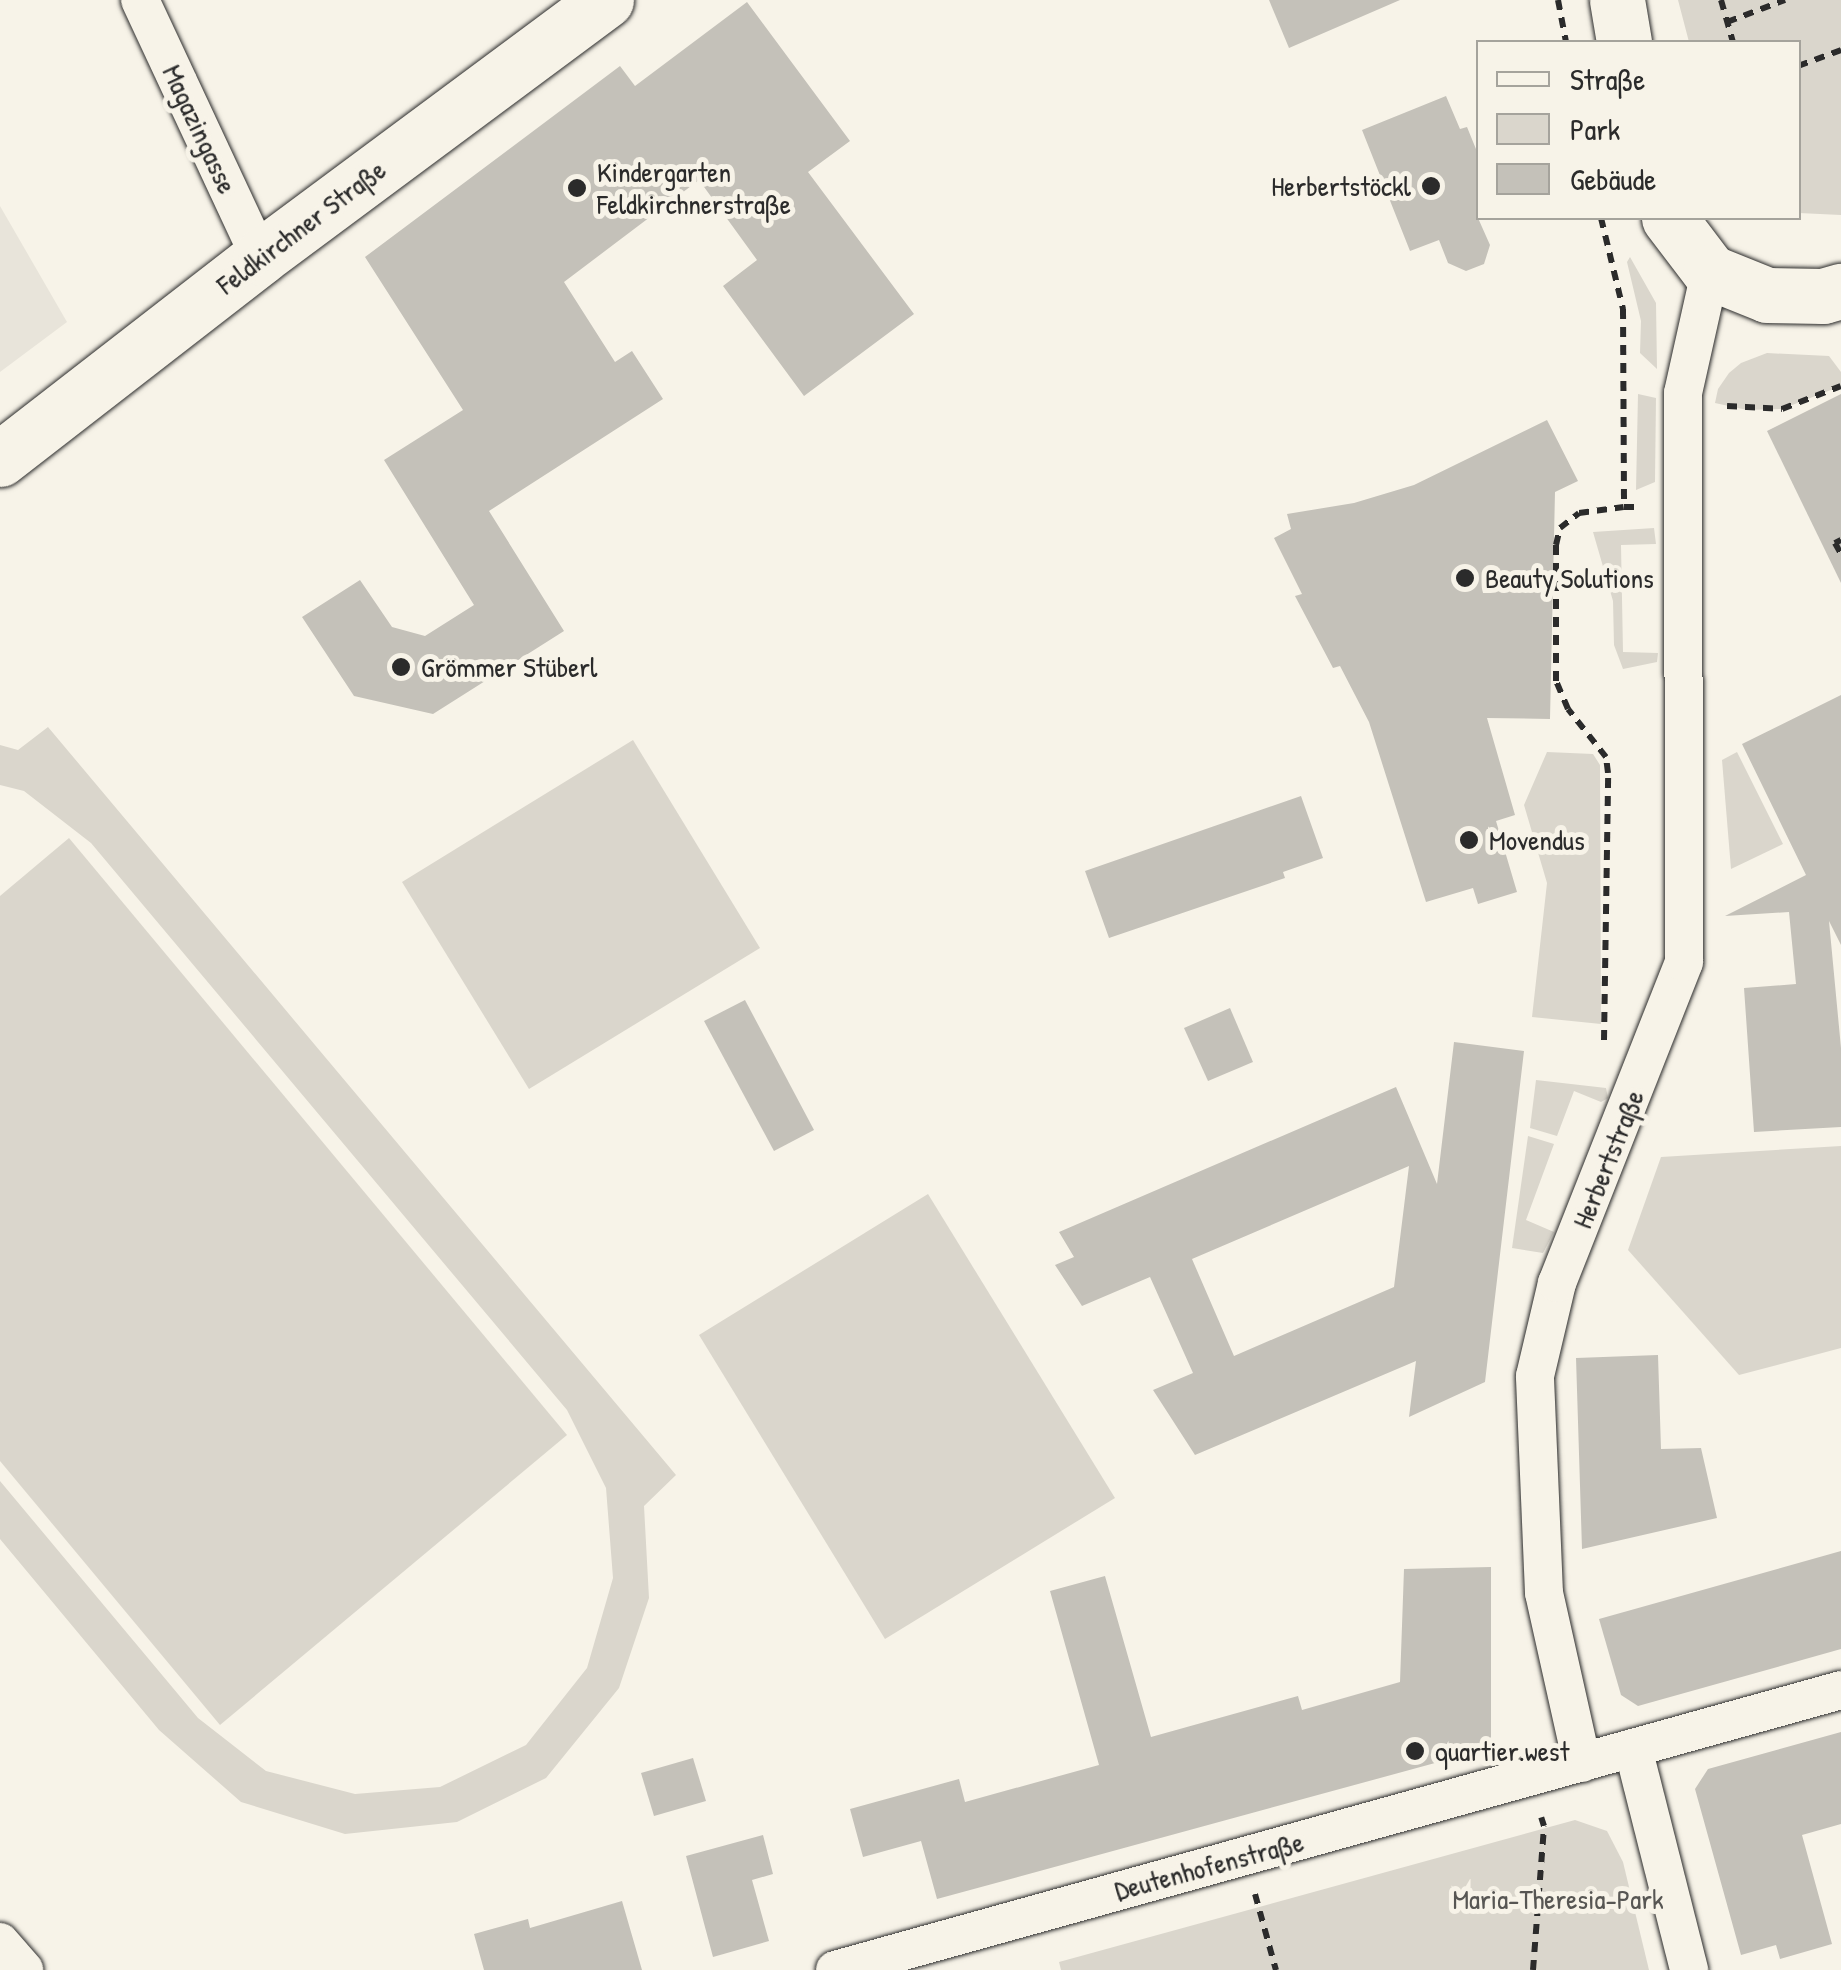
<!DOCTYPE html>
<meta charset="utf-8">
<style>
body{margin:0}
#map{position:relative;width:1841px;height:1970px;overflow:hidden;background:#f7f3e8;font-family:"Patrick Hand",sans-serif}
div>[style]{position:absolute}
.built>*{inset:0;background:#e8e4da}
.green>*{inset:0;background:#dad6cc}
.building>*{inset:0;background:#c4c1b9}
.path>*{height:6px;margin-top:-3px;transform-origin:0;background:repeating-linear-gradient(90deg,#2b2b2b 0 10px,transparent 0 18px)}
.roads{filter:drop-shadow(0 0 2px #2b2b2b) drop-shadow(0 0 2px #2b2b2b)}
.street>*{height:38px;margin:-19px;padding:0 19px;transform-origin:19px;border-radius:19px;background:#f7f3e8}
.primary>*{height:55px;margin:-27.5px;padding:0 27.5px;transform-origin:27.5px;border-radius:27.5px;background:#f7f3e8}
.dots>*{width:28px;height:28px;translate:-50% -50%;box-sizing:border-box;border:5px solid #f7f3e8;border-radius:50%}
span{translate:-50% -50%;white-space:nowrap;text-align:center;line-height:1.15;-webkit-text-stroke:10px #f7f3e8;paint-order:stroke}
.street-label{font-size:28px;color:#2b2b2b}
.poi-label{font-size:28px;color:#2b2b2b}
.left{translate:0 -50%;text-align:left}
.right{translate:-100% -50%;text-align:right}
.park-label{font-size:28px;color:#575653}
.legend{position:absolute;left:1476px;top:40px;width:325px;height:180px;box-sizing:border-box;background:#f7f3e8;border:2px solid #a5a39c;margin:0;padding:12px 18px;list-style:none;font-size:30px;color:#2b2b2b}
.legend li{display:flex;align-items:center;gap:20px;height:50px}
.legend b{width:50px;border:2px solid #a5a39c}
</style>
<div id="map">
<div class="built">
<i style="clip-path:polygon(0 206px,67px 322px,0 372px)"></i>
</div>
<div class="green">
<i style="clip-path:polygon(1678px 0,1841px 0,1841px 215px,1799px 213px,1798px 42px,1689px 42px)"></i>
<i style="clip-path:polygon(1630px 257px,1656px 303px,1657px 369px,1640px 353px,1641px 321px,1627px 262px)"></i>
<i style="clip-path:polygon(1767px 353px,1829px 356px,1841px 372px,1841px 386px,1782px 409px,1747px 410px,1715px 403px,1718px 389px,1729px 373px,1741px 363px)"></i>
<i style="clip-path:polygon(1638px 394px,1656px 398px,1655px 482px,1636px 490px)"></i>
<i style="clip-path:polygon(1654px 528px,1656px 544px,1621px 545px,1623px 652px,1658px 653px,1657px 662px,1623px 669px,1614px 645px,1613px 601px,1593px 532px)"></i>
<i style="clip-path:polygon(48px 727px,676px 1475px,644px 1506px,649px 1598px,619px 1688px,546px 1778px,457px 1822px,345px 1834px,241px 1802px,159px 1730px,0 1539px,0 1481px,198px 1718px,266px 1771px,355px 1794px,440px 1787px,526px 1745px,587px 1668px,613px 1578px,606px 1488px,567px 1410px,91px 843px,24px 791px,0 785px,0 745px,18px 750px)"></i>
<i style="clip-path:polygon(633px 740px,760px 948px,529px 1089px,402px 882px)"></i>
<i style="clip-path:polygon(1547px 752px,1593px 754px,1600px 765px,1601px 1024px,1532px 1017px,1547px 883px,1524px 805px)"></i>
<i style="clip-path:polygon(1737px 752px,1783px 844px,1731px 869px,1722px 760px)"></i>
<i style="clip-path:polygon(69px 838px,567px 1435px,220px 1725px,0 1461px,0 896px)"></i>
<i style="clip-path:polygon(1536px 1080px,1606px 1088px,1608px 1098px,1601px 1102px,1574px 1091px,1557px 1136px,1530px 1128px)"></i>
<i style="clip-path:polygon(1528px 1136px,1554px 1144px,1526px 1220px,1554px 1232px,1543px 1253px,1512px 1248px)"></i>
<i style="clip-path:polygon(1841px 1146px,1841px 1348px,1739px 1375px,1628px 1250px,1661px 1157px)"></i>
<i style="clip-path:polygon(928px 1194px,1115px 1498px,885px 1639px,699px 1335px)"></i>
<i style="clip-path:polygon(1575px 1820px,1607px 1831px,1623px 1862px,1649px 1970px,1061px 1970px,1059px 1962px)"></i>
</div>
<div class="building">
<i style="clip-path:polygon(1269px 0,1400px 0,1289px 48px)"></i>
<i style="clip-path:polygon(747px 2px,850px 141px,808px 172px,914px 314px,804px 396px,723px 286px,757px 260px,699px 180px,564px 282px,615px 362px,632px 351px,663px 399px,489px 511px,564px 631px,433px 714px,354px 696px,302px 617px,360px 580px,392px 627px,425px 636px,474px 605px,384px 460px,463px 410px,365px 257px,620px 66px,635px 86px)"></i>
<i style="clip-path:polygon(1446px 96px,1460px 129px,1467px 127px,1478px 154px,1478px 218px,1490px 245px,1484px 264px,1466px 271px,1448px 263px,1439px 240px,1410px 251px,1362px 130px)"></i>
<i style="clip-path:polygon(1841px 394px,1841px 583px,1767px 431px)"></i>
<i style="clip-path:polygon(1547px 420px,1578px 481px,1555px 492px,1550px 719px,1487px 718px,1515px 815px,1496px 821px,1517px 892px,1478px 904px,1473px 888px,1426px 902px,1369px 722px,1340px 666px,1333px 668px,1295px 596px,1302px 594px,1274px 538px,1291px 529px,1287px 514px,1354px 503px,1414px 485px)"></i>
<i style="clip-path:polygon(1841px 695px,1841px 945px,1829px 921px,1841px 1048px,1841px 1127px,1754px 1132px,1744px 988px,1796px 984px,1789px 912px,1725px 916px,1806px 875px,1742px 744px)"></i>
<i style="clip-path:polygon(1301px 796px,1323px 858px,1283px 872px,1285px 878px,1109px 938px,1085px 871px)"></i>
<i style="clip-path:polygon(745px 1000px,814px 1130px,774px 1151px,704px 1021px)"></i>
<i style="clip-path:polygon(1230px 1008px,1253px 1062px,1208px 1081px,1184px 1028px)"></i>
<i style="clip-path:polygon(evenodd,1454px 1042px,1524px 1051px,1485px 1382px,1409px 1417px,1416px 1361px,1195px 1455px,1153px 1390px,1193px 1373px,1150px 1277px,1082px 1306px,1055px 1265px,1074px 1257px,1059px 1232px,1396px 1087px,1437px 1184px,1454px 1042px,1409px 1166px,1394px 1287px,1234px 1356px,1192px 1259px,1409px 1166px)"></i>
<i style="clip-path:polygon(1658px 1355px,1661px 1449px,1701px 1448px,1717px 1518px,1582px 1549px,1576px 1358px)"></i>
<i style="clip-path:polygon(1841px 1551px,1841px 1649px,1638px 1706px,1621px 1695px,1599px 1619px)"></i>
<i style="clip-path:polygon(1491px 1567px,1491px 1737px,1479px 1751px,937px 1899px,921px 1841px,863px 1857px,850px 1809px,959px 1779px,965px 1802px,1099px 1765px,1050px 1591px,1105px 1576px,1151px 1737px,1298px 1696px,1302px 1710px,1400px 1682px,1404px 1569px)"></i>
<i style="clip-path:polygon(1841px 1732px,1841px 1824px,1802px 1835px,1832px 1944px,1780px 1959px,1776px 1945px,1741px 1955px,1695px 1789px,1708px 1769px)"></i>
<i style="clip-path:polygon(693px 1758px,706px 1801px,654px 1816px,641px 1773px)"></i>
<i style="clip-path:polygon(763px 1835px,773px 1874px,752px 1880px,769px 1941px,713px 1957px,686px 1856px)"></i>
<i style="clip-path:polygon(622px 1901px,642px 1970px,484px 1970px,474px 1934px,528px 1919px,530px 1928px)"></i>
</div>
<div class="path">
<i style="left:1558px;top:0;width:43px;rotate:79.2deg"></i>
<i style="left:1721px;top:0;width:44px;rotate:74.1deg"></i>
<i style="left:1727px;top:22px;width:62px;rotate:-20.8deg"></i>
<i style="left:1798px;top:66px;width:46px;rotate:-20.4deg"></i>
<i style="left:1601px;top:218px;width:94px;rotate:76.4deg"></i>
<i style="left:1623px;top:309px;width:198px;rotate:89.7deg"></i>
<i style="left:1624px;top:507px;width:17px"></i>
<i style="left:1727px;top:406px;width:55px;rotate:3.1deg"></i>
<i style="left:1782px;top:409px;width:63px;rotate:-21.3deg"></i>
<i style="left:1841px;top:540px;width:7px;rotate:153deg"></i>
<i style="left:1835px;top:543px;width:13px;rotate:61deg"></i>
<i style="left:1604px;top:1040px;width:267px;rotate:-89.1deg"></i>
<i style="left:1608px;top:773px;width:16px;rotate:-97deg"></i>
<i style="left:1606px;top:757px;width:61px;rotate:-128.4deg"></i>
<i style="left:1568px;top:709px;width:30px;rotate:-113deg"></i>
<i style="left:1556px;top:681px;width:136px;rotate:-90deg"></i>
<i style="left:1556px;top:545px;width:17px;rotate:-77deg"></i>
<i style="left:1560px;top:528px;width:24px;rotate:-38deg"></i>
<i style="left:1579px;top:513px;width:45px;rotate:-7.6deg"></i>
<i style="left:1255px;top:1894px;width:79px;rotate:74.6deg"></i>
<i style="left:1533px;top:1970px;width:144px;rotate:-85.6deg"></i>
<i style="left:1544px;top:1826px;width:9px;rotate:-108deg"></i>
</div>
<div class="roads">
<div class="street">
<i style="left:140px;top:0;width:284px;rotate:65deg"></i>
<i style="left:1633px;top:1748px;width:229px;rotate:75.8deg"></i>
<i style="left:1582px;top:1763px;width:174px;rotate:-102.6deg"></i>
<i style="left:1544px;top:1593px;width:217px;rotate:-92.4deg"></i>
<i style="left:1535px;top:1376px;width:96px;rotate:-76.7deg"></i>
<i style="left:1557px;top:1283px;width:345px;rotate:-68.4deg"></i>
<i style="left:1684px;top:962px;width:569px;rotate:-90.1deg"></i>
<i style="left:1683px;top:393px;width:124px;rotate:-77.4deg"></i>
<i style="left:0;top:1942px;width:37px;rotate:49deg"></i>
<i style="left:835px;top:1970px;width:1044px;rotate:-15.55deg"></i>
</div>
<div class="primary">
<i style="left:1617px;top:0;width:43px;rotate:80.5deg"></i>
<i style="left:1669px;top:218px;width:68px;rotate:52.8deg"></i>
<i style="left:1710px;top:272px;width:61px;rotate:22deg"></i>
<i style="left:1767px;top:295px;width:56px;rotate:1deg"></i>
<i style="left:1823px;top:296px;width:19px;rotate:-16deg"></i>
<i style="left:0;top:459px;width:329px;rotate:-37.8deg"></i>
<i style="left:260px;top:257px;width:431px;rotate:-36.6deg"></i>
</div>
</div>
<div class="dots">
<i style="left:1431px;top:186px;background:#2b2b2b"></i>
<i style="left:577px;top:188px;background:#2b2b2b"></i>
<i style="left:1465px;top:578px;background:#2b2b2b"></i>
<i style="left:401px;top:667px;background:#2b2b2b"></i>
<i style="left:1469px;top:840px;background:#2b2b2b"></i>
<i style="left:1415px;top:1751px;background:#2b2b2b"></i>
</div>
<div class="street-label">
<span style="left:200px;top:129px;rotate:65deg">Magazingasse</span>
<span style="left:301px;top:227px;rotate:-37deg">Feldkirchner Straße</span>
<span style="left:1608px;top:1159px;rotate:-68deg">Herbertstraße</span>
<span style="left:1209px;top:1866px;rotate:-15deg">Deutenhofenstraße</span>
</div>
<div class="poi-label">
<span class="left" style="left:597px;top:188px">Kindergarten<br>Feldkirchnerstraße</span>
<span class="right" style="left:1411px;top:186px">Herbertstöckl</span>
<span class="left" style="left:1485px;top:578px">Beauty Solutions</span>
<span class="left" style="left:421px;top:667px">Grömmer Stüberl</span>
<span class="left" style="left:1489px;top:840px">Movendus</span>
<span class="left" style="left:1435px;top:1751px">quartier.west</span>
</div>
<div class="park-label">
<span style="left:1558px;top:1899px">Maria-Theresia-Park</span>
</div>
<ul class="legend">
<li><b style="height:12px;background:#f7f3e8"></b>Straße</li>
<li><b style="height:28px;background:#dad6cc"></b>Park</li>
<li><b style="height:28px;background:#c4c1b9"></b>Gebäude</li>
</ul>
</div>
